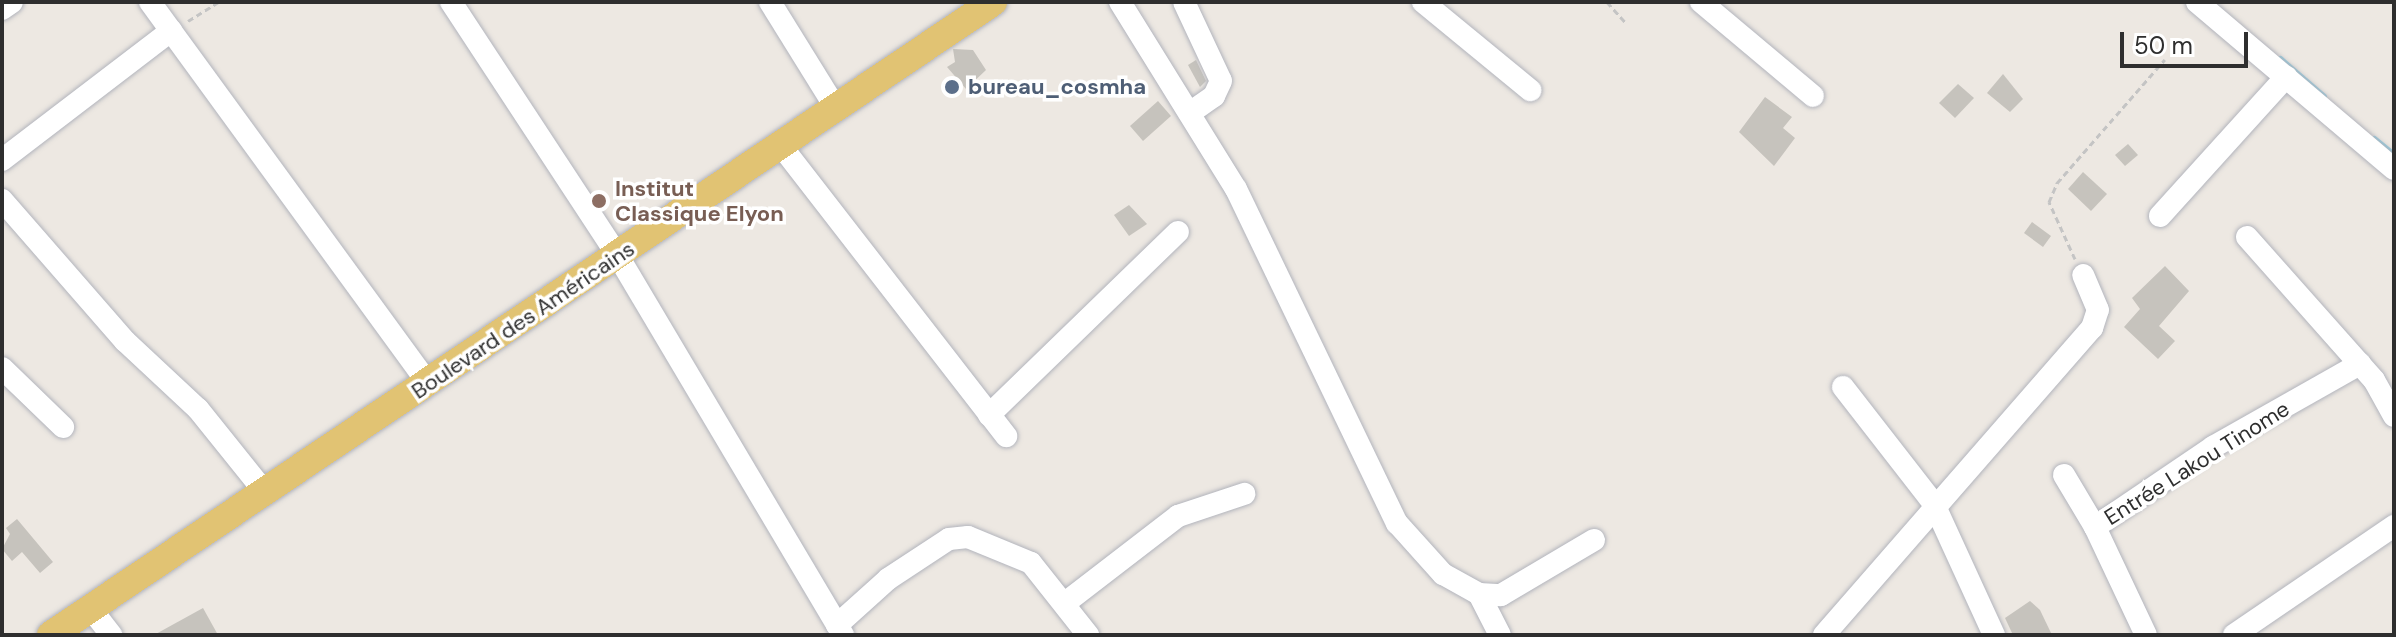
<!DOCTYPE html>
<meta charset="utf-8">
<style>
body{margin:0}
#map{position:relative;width:2396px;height:637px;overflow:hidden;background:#ede8e2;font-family:"DM Sans",sans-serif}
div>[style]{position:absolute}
.stream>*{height:5px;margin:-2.5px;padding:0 2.5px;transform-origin:2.5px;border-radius:2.5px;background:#83cce2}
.building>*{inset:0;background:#c6c3bd}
.path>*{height:3px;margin-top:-1.5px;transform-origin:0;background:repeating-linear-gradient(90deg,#c4c4c4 0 6px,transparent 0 10px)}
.roads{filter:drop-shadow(0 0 2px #b2b4bc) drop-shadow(0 0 2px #b2b4bc)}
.minor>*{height:22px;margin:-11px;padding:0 11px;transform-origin:11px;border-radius:11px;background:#fff}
.major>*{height:28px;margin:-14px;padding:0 14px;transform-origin:14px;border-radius:14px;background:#e1c373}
.dots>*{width:22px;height:22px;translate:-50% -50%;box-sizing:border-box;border:4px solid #fff;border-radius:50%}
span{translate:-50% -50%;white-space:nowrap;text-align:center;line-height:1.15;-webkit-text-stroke:7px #fff;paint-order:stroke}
.service-label{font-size:22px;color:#4e5e75;font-weight:700}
.left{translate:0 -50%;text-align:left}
.education-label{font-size:22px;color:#785e54;font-weight:700}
.street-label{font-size:22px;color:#2e2e2e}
.frame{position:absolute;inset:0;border:4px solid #2e2e2e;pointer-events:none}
.scale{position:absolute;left:2120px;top:32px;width:128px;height:36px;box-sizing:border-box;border:4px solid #2e2e2e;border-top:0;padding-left:10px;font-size:24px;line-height:28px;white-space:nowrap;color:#2e2e2e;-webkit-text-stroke:6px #fff;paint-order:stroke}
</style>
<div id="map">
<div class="stream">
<i style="left:2280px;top:58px;width:58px;rotate:40.8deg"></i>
<i style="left:2374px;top:138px;width:26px;rotate:39deg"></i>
</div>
<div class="building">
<i style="clip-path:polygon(953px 49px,973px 50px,986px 70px,966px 89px,947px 67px,955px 62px)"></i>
<i style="clip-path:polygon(1196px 60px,1206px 81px,1200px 87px,1188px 65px)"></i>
<i style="clip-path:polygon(2003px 74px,2023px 99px,2010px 112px,1987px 93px)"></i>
<i style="clip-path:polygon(1958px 84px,1974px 98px,1955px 118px,1939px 103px)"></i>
<i style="clip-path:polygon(1765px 97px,1792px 117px,1783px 128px,1795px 138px,1774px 166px,1739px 132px)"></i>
<i style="clip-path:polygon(1158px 101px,1171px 116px,1143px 141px,1130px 126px)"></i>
<i style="clip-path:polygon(2128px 144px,2138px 155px,2125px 166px,2115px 155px)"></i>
<i style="clip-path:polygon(2083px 172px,2107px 194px,2091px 211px,2068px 189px)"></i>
<i style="clip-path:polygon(1129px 205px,1147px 224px,1129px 236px,1114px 215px)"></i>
<i style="clip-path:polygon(2032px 222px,2051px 236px,2043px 247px,2024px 233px)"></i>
<i style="clip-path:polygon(2165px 266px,2189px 291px,2159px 326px,2175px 341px,2158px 359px,2124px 327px,2140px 309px,2132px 298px)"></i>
<i style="clip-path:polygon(17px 519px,53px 562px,40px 573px,22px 552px,12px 561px,2px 549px,10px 534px,6px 528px)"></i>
<i style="clip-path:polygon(2030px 601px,2040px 610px,2052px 635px,2013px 635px,2005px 618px)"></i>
<i style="clip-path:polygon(203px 608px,218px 635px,154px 635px)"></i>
</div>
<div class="path">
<i style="left:1607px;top:2px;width:28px;rotate:48deg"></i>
<i style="left:188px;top:21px;width:36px;rotate:-32deg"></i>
<i style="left:2075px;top:259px;width:63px;rotate:-114.5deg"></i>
<i style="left:2049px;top:202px;width:21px;rotate:-67deg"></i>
<i style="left:2057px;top:183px;width:164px;rotate:-48.9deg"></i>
</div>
<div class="roads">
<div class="minor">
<i style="left:150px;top:2px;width:472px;rotate:53.9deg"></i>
<i style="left:451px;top:2px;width:304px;rotate:56.7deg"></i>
<i style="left:618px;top:256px;width:441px;rotate:59.3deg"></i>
<i style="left:770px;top:2px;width:127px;rotate:58.2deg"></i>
<i style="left:1120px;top:2px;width:220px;rotate:58.2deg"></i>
<i style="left:1236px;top:189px;width:371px;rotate:64.3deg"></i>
<i style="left:1397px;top:523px;width:69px;rotate:48deg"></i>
<i style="left:1443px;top:574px;width:41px;rotate:29.1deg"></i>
<i style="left:1479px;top:594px;width:22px;rotate:3deg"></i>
<i style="left:1501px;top:595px;width:108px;rotate:-30.6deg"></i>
<i style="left:1184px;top:2px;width:87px;rotate:64.9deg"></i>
<i style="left:1221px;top:81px;width:17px;rotate:115deg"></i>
<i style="left:1214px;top:96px;width:29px;rotate:145deg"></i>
<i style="left:1423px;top:2px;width:139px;rotate:39.4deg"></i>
<i style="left:1701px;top:2px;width:146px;rotate:40deg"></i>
<i style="left:2197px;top:2px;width:258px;rotate:40.3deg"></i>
<i style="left:2px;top:9px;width:12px;rotate:-35deg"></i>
<i style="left:782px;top:147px;width:366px;rotate:52.2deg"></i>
<i style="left:2px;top:160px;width:213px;rotate:-37.4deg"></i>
<i style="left:2px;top:200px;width:187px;rotate:48.9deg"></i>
<i style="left:125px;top:341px;width:100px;rotate:43deg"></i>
<i style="left:198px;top:409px;width:105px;rotate:51.2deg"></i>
<i style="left:2160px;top:216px;width:188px;rotate:-47.8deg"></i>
<i style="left:2247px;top:237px;width:191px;rotate:48.4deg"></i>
<i style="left:2374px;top:380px;width:41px;rotate:60.9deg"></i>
<i style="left:2px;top:368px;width:85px;rotate:44deg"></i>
<i style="left:1843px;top:387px;width:148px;rotate:52.1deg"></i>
<i style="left:1934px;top:504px;width:144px;rotate:65.4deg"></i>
<i style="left:989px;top:415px;width:263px;rotate:-44.1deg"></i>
<i style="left:2064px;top:475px;width:61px;rotate:59.2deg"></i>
<i style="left:1479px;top:594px;width:46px;rotate:62.9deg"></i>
<i style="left:1065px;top:603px;width:143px;rotate:-37.6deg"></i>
<i style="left:1178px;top:516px;width:70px;rotate:-18.4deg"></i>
<i style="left:91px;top:609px;width:33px;rotate:52deg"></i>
<i style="left:837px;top:625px;width:69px;rotate:-42deg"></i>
<i style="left:888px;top:579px;width:73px;rotate:-33.3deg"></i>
<i style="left:949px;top:539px;width:19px;rotate:-6deg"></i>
<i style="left:968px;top:537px;width:68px;rotate:22.4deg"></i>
<i style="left:1031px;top:563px;width:92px;rotate:51.6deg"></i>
<i style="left:1824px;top:635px;width:408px;rotate:-48.9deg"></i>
<i style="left:2092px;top:328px;width:19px;rotate:-72deg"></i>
<i style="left:2098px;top:310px;width:38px;rotate:-113deg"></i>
<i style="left:2146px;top:635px;width:119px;rotate:-115.3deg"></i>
<i style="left:2095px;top:527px;width:143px;rotate:-34.1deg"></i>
<i style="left:2213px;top:447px;width:169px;rotate:-29.5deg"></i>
<i style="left:2234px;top:635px;width:194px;rotate:-34.3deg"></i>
</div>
<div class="major">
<i style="left:51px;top:635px;width:1135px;rotate:-33.9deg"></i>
</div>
</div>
<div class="dots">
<i style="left:952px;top:87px;background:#5c6f8a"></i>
<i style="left:599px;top:201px;background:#8d6e63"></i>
</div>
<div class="service-label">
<span class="left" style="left:968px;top:87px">bureau_cosmha</span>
</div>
<div class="education-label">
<span class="left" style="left:615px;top:201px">Institut<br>Classique Elyon</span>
</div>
<div class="street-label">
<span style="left:523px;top:320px;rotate:-34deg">Boulevard des Américains</span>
<span style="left:2197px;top:463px;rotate:-32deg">Entrée Lakou Tinome</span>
</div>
<div class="frame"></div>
<div class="scale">50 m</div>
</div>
